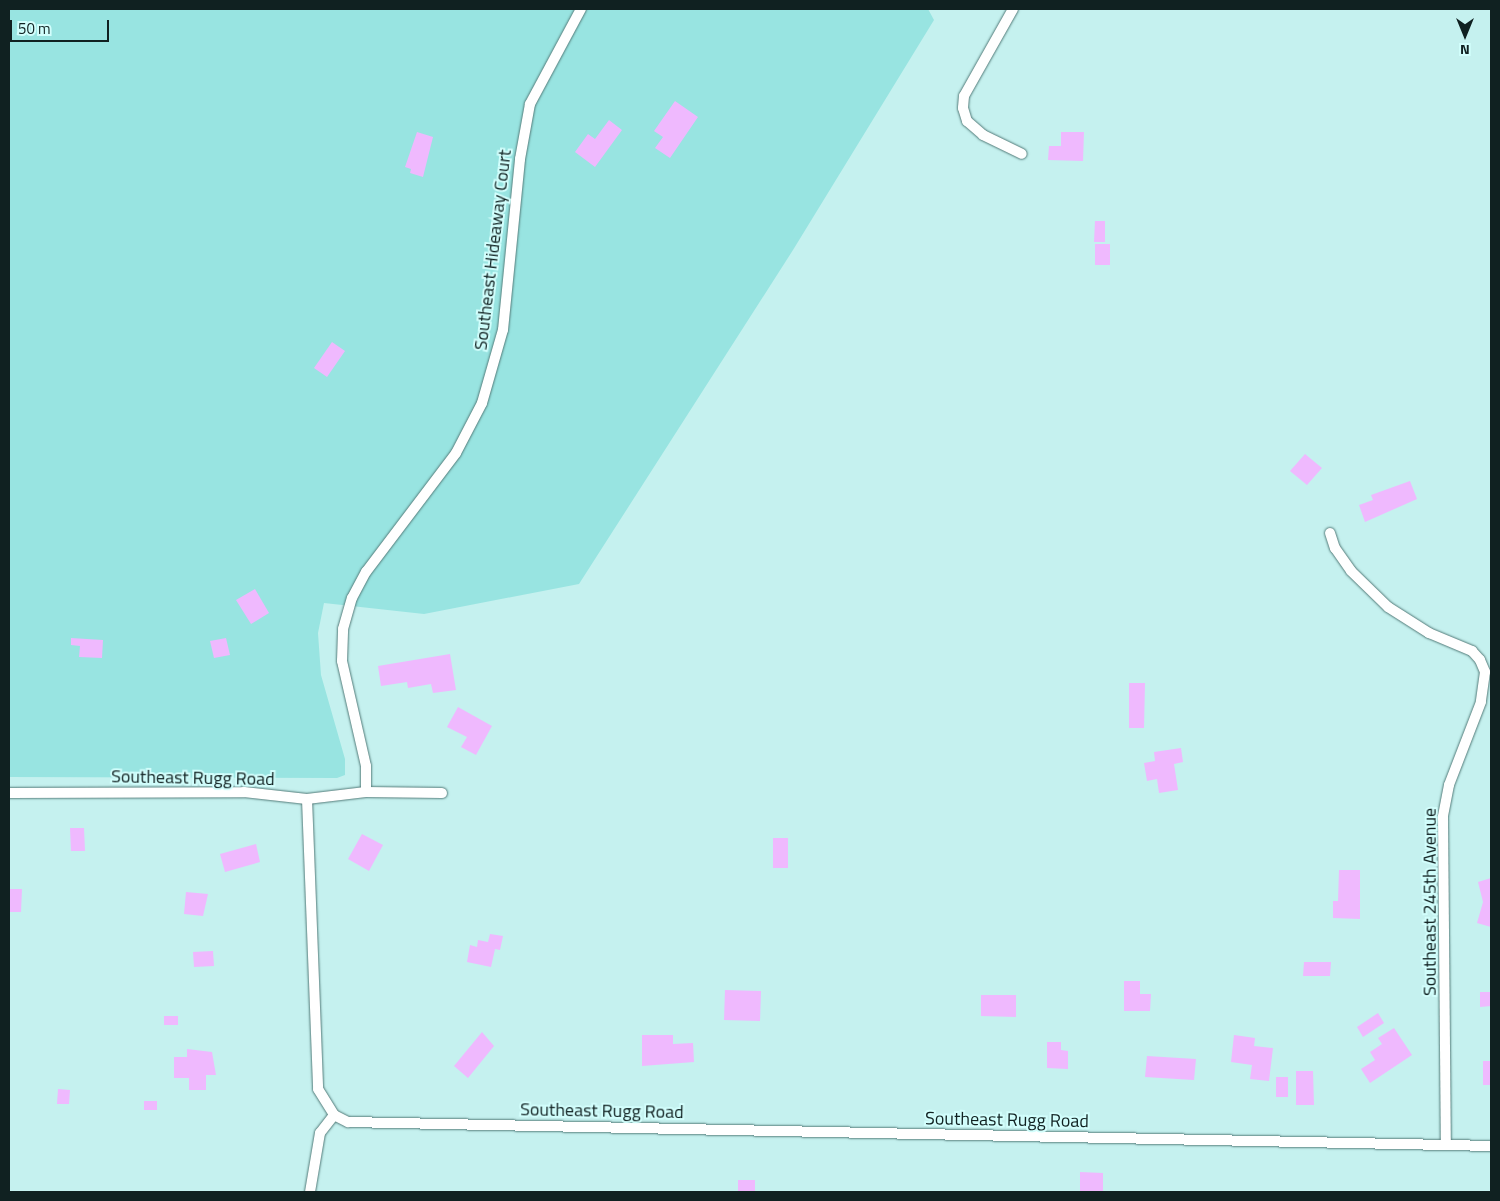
<!DOCTYPE html>
<style>
body{margin:0}
#map{position:relative;width:1500px;height:1201px;overflow:hidden;background:#c5f1ef;font-family:"Titillium Web",sans-serif}
div>[style]{position:absolute}
.green>*{inset:0;background:#98e4e1}
.building>*{inset:0;background:#efb9fe}
.roads{filter:drop-shadow(0 0 1px #537b79) drop-shadow(0 0 1px #537b79)}
.street>*{height:10px;margin:-5px;padding:0 5px;transform-origin:5px;border-radius:5px;background:#fff}
span{translate:-50% -50%;white-space:nowrap;text-align:center;line-height:1.15;-webkit-text-stroke:4px #d2fefc;paint-order:stroke}
.street-label{font-size:18px;color:#102121}
.frame{position:absolute;inset:0;border:10px solid #102121;pointer-events:none}
.north{position:absolute;left:1440px;top:10px;width:50px;height:50px;-webkit-text-stroke:4px #d2fefc;paint-order:stroke;rotate:180deg;font-size:14px;font-weight:700;line-height:20px;text-align:center;color:#102121}
.north::after{content:'';display:block;margin:auto;width:18px;height:22px;background:#102121;clip-path:polygon(50% 0,100% 100%,50% 72%,0 100%)}
.scale{position:absolute;left:10px;top:20px;width:99px;height:22px;box-sizing:border-box;border:2px solid #102121;border-top:0;padding-left:6px;font-size:15px;line-height:18px;white-space:nowrap;color:#102121;-webkit-text-stroke:4px #d2fefc;paint-order:stroke}
</style>
<div id="map">
<div class="green">
<i style="clip-path:polygon(9px 9px,928px 9px,934px 20px,793px 250px,579px 584px,424px 614px,324px 603px,318px 633px,321px 675px,345px 759px,345px 775px,337px 778px,9px 777px)"></i>
</div>
<div class="building">
<i style="clip-path:polygon(675px 101px,698px 117px,670px 158px,655px 148px,663px 137px,654px 131px)"></i>
<i style="clip-path:polygon(609px 120px,622px 130px,595px 167px,575px 152px,588px 134px,595px 139px)"></i>
<i style="clip-path:polygon(417px 132px,433px 137px,423px 177px,410px 173px,411px 169px,405px 167px)"></i>
<i style="clip-path:polygon(1061px 132px,1084px 132px,1083px 161px,1048px 160px,1049px 146px,1061px 146px)"></i>
<i style="clip-path:polygon(1095px 221px,1105px 221px,1105px 242px,1094px 242px)"></i>
<i style="clip-path:polygon(1095px 244px,1110px 244px,1110px 265px,1095px 265px)"></i>
<i style="clip-path:polygon(332px 342px,345px 351px,327px 377px,314px 368px)"></i>
<i style="clip-path:polygon(1305px 454px,1322px 468px,1307px 485px,1290px 471px)"></i>
<i style="clip-path:polygon(1410px 481px,1417px 499px,1365px 522px,1359px 505px,1373px 500px,1371px 495px)"></i>
<i style="clip-path:polygon(255px 589px,269px 613px,251px 624px,236px 600px)"></i>
<i style="clip-path:polygon(71px 638px,103px 640px,102px 658px,79px 657px,80px 646px,71px 645px)"></i>
<i style="clip-path:polygon(226px 638px,230px 655px,214px 658px,210px 641px)"></i>
<i style="clip-path:polygon(450px 654px,456px 690px,433px 693px,431px 684px,408px 688px,407px 682px,381px 686px,378px 666px)"></i>
<i style="clip-path:polygon(1129px 683px,1145px 683px,1144px 728px,1129px 728px)"></i>
<i style="clip-path:polygon(458px 707px,492px 726px,476px 755px,461px 747px,467px 737px,447px 727px)"></i>
<i style="clip-path:polygon(1181px 748px,1183px 762px,1174px 764px,1178px 790px,1159px 793px,1157px 779px,1147px 781px,1144px 763px,1155px 761px,1154px 752px)"></i>
<i style="clip-path:polygon(70px 828px,84px 828px,85px 851px,71px 851px)"></i>
<i style="clip-path:polygon(362px 834px,383px 845px,369px 871px,348px 859px)"></i>
<i style="clip-path:polygon(773px 838px,788px 838px,788px 868px,773px 868px)"></i>
<i style="clip-path:polygon(256px 844px,260px 862px,225px 872px,220px 854px)"></i>
<i style="clip-path:polygon(1339px 870px,1360px 870px,1360px 919px,1333px 918px,1333px 901px,1338px 901px)"></i>
<i style="clip-path:polygon(1491px 878px,1491px 927px,1477px 923px,1483px 902px,1478px 882px)"></i>
<i style="clip-path:polygon(9px 889px,22px 889px,21px 912px,9px 912px)"></i>
<i style="clip-path:polygon(186px 892px,208px 894px,203px 916px,184px 914px)"></i>
<i style="clip-path:polygon(490px 934px,503px 936px,500px 950px,495px 949px,491px 967px,467px 962px,470px 945px,477px 947px,478px 940px,488px 942px)"></i>
<i style="clip-path:polygon(213px 951px,214px 966px,194px 967px,193px 952px)"></i>
<i style="clip-path:polygon(1304px 962px,1331px 962px,1330px 976px,1303px 976px)"></i>
<i style="clip-path:polygon(1124px 981px,1140px 981px,1140px 994px,1151px 994px,1150px 1011px,1124px 1011px)"></i>
<i style="clip-path:polygon(725px 990px,761px 991px,760px 1021px,724px 1020px)"></i>
<i style="clip-path:polygon(1480px 992px,1491px 992px,1491px 1006px,1480px 1007px)"></i>
<i style="clip-path:polygon(981px 995px,1016px 995px,1016px 1017px,981px 1016px)"></i>
<i style="clip-path:polygon(1378px 1013px,1384px 1023px,1363px 1037px,1357px 1027px)"></i>
<i style="clip-path:polygon(164px 1016px,178px 1016px,178px 1025px,164px 1025px)"></i>
<i style="clip-path:polygon(1394px 1028px,1412px 1055px,1370px 1083px,1361px 1069px,1375px 1060px,1370px 1052px,1382px 1044px,1378px 1038px)"></i>
<i style="clip-path:polygon(482px 1032px,494px 1046px,468px 1078px,454px 1066px)"></i>
<i style="clip-path:polygon(642px 1035px,673px 1035px,673px 1044px,693px 1043px,694px 1062px,642px 1066px)"></i>
<i style="clip-path:polygon(1234px 1035px,1255px 1038px,1254px 1046px,1273px 1048px,1269px 1081px,1250px 1079px,1252px 1065px,1231px 1062px)"></i>
<i style="clip-path:polygon(1047px 1042px,1061px 1042px,1061px 1050px,1068px 1051px,1068px 1069px,1047px 1068px)"></i>
<i style="clip-path:polygon(187px 1049px,212px 1052px,216px 1075px,206px 1075px,206px 1090px,189px 1090px,189px 1078px,174px 1078px,174px 1057px,187px 1057px)"></i>
<i style="clip-path:polygon(1147px 1056px,1196px 1059px,1194px 1080px,1145px 1077px)"></i>
<i style="clip-path:polygon(1483px 1061px,1491px 1061px,1491px 1085px,1483px 1085px)"></i>
<i style="clip-path:polygon(1296px 1071px,1313px 1071px,1314px 1105px,1296px 1105px)"></i>
<i style="clip-path:polygon(1276px 1077px,1288px 1077px,1288px 1097px,1276px 1097px)"></i>
<i style="clip-path:polygon(58px 1089px,70px 1090px,69px 1104px,57px 1104px)"></i>
<i style="clip-path:polygon(144px 1101px,157px 1101px,157px 1110px,144px 1110px)"></i>
<i style="clip-path:polygon(1080px 1172px,1103px 1173px,1103px 1192px,1080px 1192px)"></i>
<i style="clip-path:polygon(738px 1180px,755px 1180px,755px 1192px,738px 1192px)"></i>
</div>
<div class="roads">
<div class="street">
<i style="left:1013px;top:9px;width:100px;rotate:119.4deg"></i>
<i style="left:964px;top:96px;width:12px;rotate:95deg"></i>
<i style="left:963px;top:108px;width:14px;rotate:73deg"></i>
<i style="left:967px;top:121px;width:21px;rotate:41deg"></i>
<i style="left:983px;top:135px;width:43px;rotate:26deg"></i>
<i style="left:1330px;top:533px;width:16px;rotate:72deg"></i>
<i style="left:1335px;top:548px;width:28px;rotate:55deg"></i>
<i style="left:1351px;top:571px;width:52px;rotate:44.2deg"></i>
<i style="left:1388px;top:607px;width:49px;rotate:32.4deg"></i>
<i style="left:1429px;top:633px;width:47px;rotate:22.7deg"></i>
<i style="left:1472px;top:651px;width:12px;rotate:48deg"></i>
<i style="left:1480px;top:660px;width:13px;rotate:67deg"></i>
<i style="left:1485px;top:672px;width:30px;rotate:98deg"></i>
<i style="left:1481px;top:702px;width:89px;rotate:111.1deg"></i>
<i style="left:1449px;top:785px;width:33px;rotate:101deg"></i>
<i style="left:1443px;top:817px;width:328px;rotate:89.5deg"></i>
<i style="left:366px;top:792px;width:26px;rotate:-90deg"></i>
<i style="left:366px;top:766px;width:108px;rotate:-102.9deg"></i>
<i style="left:342px;top:661px;width:32px;rotate:-88deg"></i>
<i style="left:343px;top:629px;width:32px;rotate:-74deg"></i>
<i style="left:352px;top:598px;width:30px;rotate:-62deg"></i>
<i style="left:366px;top:572px;width:149px;rotate:-52.9deg"></i>
<i style="left:456px;top:453px;width:56px;rotate:-62.5deg"></i>
<i style="left:482px;top:403px;width:76px;rotate:-74deg"></i>
<i style="left:503px;top:330px;width:172px;rotate:-84.3deg"></i>
<i style="left:520px;top:159px;width:56px;rotate:-79.7deg"></i>
<i style="left:530px;top:104px;width:108px;rotate:-61.8deg"></i>
<i style="left:9px;top:793px;width:235px;rotate:-0.2deg"></i>
<i style="left:244px;top:792px;width:63px;rotate:6.3deg"></i>
<i style="left:307px;top:799px;width:59px;rotate:-6.8deg"></i>
<i style="left:366px;top:792px;width:76px;rotate:0.8deg"></i>
<i style="left:307px;top:799px;width:290px;rotate:87.8deg"></i>
<i style="left:318px;top:1089px;width:31px;rotate:58deg"></i>
<i style="left:334px;top:1115px;width:16px;rotate:27deg"></i>
<i style="left:348px;top:1122px;width:1143px;rotate:1.2deg"></i>
<i style="left:310px;top:1192px;width:60px;rotate:-80.4deg"></i>
<i style="left:320px;top:1133px;width:23px;rotate:-52deg"></i>
</div>
</div>
<div class="street-label">
<span style="left:493px;top:250px;rotate:-83deg">Southeast Hideaway Court</span>
<span style="left:193px;top:778px;rotate:1deg">Southeast Rugg Road</span>
<span style="left:1430px;top:902px;rotate:-90deg">Southeast 245th Avenue</span>
<span style="left:602px;top:1111px;rotate:1deg">Southeast Rugg Road</span>
<span style="left:1007px;top:1120px;rotate:1deg">Southeast Rugg Road</span>
</div>
<div class="frame"></div>
<div class="north">N</div>
<div class="scale">50 m</div>
</div>
